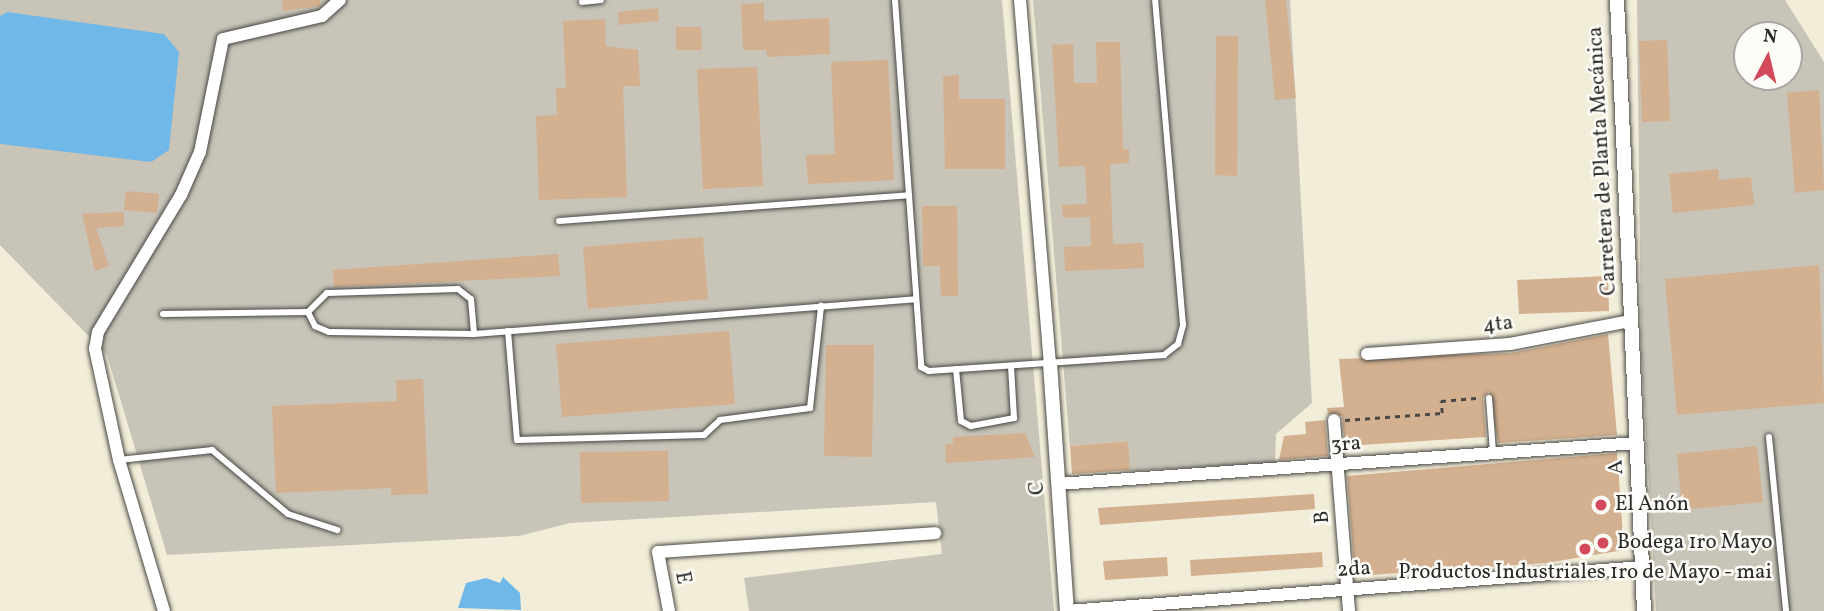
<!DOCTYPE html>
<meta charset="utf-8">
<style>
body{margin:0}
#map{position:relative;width:1824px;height:611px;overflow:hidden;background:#f2edd8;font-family:Vollkorn,serif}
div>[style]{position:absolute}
.industrial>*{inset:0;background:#c8c4b8}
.water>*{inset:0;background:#70b8e8}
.building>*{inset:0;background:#d3b08f}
.path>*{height:2.5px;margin-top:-1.25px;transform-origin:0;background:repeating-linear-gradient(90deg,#494845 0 5px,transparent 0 10px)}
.roads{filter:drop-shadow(0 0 2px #494845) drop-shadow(0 0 2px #494845)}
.service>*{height:6px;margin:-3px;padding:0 3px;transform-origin:3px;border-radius:3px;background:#fff}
.minor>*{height:12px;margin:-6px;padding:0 6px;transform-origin:6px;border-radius:6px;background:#fff}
.tertiary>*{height:14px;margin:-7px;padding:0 7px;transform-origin:7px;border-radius:7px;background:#fff}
.dots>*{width:19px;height:19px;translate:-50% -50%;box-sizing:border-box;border:4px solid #fdfcf7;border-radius:50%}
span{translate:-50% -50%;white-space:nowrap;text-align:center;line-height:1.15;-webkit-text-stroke:5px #fdfcf7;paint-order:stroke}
.street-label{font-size:21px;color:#2b2b2b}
.poi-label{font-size:21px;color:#2b2b2b}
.left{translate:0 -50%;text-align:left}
.north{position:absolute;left:1733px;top:21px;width:70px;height:70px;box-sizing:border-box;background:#fdfcf7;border:2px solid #a9a8a5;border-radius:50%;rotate:7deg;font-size:19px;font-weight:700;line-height:28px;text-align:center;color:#2b2b2b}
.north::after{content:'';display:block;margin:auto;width:24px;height:32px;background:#d1495b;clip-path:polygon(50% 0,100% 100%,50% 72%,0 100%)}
</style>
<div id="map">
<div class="industrial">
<i style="clip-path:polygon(0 0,1002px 0,1054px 611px,749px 611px,744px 578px,942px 554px,936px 502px,570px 523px,519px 536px,167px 555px,107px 355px,0 245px)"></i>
<i style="clip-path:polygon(1033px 0,1290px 0,1312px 403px,1276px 434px,1275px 463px,1130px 471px,1127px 441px,1070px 446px)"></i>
<i style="clip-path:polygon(evenodd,1637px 0,1785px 0,1824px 62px,1824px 611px,1656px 611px,1641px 346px,1637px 0,1747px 35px,1789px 35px,1789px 77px,1747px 77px,1747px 35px)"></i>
</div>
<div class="water">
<i style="clip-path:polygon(7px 12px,164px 34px,179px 52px,169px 150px,151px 162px,0 144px,0 16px)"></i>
<i style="clip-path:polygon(503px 577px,520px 593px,521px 610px,458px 608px,466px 583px,486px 578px,500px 583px)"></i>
</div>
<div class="building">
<i style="clip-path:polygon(282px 0,320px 0,320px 6px,283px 11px)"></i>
<i style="clip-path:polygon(1265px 0,1286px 0,1296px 98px,1275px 100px)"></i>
<i style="clip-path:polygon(764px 3px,764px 21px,829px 18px,830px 54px,767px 57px,766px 50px,743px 50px,741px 4px)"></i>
<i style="clip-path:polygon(658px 8px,659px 21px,619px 25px,618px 12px)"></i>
<i style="clip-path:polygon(605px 19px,606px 46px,638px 50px,640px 86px,623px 86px,627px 197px,539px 200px,536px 116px,557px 115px,556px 88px,566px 88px,563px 21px)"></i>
<i style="clip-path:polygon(676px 27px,701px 27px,702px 50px,676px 50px)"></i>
<i style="clip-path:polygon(1216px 36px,1238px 36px,1237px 176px,1215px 175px)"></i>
<i style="clip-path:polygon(1667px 40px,1670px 121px,1642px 122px,1639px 41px)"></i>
<i style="clip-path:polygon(1096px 42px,1120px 42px,1123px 149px,1129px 149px,1129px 163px,1110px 164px,1113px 244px,1143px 243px,1144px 268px,1065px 271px,1064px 247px,1091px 246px,1090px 217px,1063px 218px,1062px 205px,1087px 204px,1085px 166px,1059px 167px,1052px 45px,1073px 44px,1074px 83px,1097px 83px)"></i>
<i style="clip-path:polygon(888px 60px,894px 180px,808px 184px,806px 155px,835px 154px,831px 62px)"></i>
<i style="clip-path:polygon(757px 67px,763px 186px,703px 189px,697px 69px)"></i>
<i style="clip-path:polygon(959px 75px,959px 99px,1005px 99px,1005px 169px,945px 169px,943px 76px)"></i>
<i style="clip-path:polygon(1819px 90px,1824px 190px,1795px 193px,1787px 93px)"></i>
<i style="clip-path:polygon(1718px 169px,1719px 180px,1751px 177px,1754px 205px,1673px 213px,1669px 174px)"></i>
<i style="clip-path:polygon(126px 191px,159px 194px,157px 213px,124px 210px)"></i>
<i style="clip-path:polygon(922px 206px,957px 206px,958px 296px,941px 296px,940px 266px,923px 266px)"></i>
<i style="clip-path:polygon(124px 212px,124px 226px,96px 228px,109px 266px,95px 271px,82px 214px)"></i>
<i style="clip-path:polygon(703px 237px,708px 299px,588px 309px,583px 247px)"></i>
<i style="clip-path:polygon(558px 254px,560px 276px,334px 287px,333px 270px)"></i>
<i style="clip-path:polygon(1819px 265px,1824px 403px,1677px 415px,1665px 279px)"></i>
<i style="clip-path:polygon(1608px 276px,1609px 311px,1519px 314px,1517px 280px)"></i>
<i style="clip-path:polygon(729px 331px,735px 404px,562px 417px,556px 344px)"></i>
<i style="clip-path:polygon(1608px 334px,1617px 435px,1498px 443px,1489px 392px,1483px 398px,1486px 437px,1345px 446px,1342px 416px,1328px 414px,1327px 408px,1344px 407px,1339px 359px,1511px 353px)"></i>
<i style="clip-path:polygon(826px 345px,874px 345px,872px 457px,824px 456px)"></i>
<i style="clip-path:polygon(423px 379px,428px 494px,391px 495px,391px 488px,276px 493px,272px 406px,397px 401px,396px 380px)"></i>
<i style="clip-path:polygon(1325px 420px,1328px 456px,1279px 460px,1284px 436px,1306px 434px,1305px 422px)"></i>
<i style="clip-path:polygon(1025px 433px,1035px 457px,946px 463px,945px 444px,953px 444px,953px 437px)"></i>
<i style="clip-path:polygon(1128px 441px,1130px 470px,1072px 474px,1070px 446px)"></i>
<i style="clip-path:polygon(1757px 446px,1763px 502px,1682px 510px,1677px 454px)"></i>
<i style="clip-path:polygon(668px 451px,669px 501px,581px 503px,580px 452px)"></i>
<i style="clip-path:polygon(1617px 453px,1624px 550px,1546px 563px,1355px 576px,1347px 476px)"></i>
<i style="clip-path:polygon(1314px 494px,1315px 509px,1100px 525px,1098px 508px)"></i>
<i style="clip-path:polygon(1322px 552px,1323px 567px,1191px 576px,1190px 560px)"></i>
<i style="clip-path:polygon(1167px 557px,1168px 576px,1105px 580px,1103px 561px)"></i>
</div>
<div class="path">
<i style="left:1345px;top:420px;width:97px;rotate:-4.1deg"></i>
<i style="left:1442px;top:413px;width:12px;rotate:-95deg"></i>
<i style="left:1441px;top:401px;width:38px;rotate:-5deg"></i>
</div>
<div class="roads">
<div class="service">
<i style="left:895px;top:0;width:368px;rotate:85.9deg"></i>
<i style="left:921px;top:367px;width:9px;rotate:27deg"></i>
<i style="left:929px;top:371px;width:236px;rotate:-3.9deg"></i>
<i style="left:1164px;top:355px;width:18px;rotate:-38deg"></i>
<i style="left:1178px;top:344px;width:20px;rotate:-75deg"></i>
<i style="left:1183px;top:325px;width:326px;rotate:-94.9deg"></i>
<i style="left:582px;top:2px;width:19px;rotate:-6deg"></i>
<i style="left:559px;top:221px;width:351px;rotate:-4.2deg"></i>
<i style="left:458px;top:289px;width:16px;rotate:38deg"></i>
<i style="left:471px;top:299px;width:35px;rotate:85deg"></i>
<i style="left:474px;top:334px;width:145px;rotate:-179.2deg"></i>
<i style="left:329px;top:332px;width:15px;rotate:-157deg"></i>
<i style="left:315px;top:326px;width:16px;rotate:-117deg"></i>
<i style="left:308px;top:312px;width:27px;rotate:-45deg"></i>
<i style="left:327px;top:293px;width:131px;rotate:-1.7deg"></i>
<i style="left:163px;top:314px;width:145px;rotate:-0.8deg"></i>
<i style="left:508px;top:331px;width:109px;rotate:85.3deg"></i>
<i style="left:517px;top:440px;width:187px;rotate:-1.5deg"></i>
<i style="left:704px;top:435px;width:22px;rotate:-43deg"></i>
<i style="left:720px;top:420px;width:91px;rotate:-7.6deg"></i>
<i style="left:810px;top:408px;width:103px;rotate:-83.8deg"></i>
<i style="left:474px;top:334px;width:443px;rotate:-4.5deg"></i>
<i style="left:956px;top:369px;width:52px;rotate:84.5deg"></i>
<i style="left:961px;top:421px;width:11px;rotate:27deg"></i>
<i style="left:971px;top:426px;width:44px;rotate:-10.5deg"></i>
<i style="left:1014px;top:418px;width:52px;rotate:-93.3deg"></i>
<i style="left:1489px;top:398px;width:55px;rotate:85.8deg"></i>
<i style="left:1769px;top:437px;width:175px;rotate:84.4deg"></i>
<i style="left:119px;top:460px;width:94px;rotate:-6.1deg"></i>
<i style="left:212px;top:450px;width:99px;rotate:40.1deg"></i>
<i style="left:288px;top:514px;width:52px;rotate:18.1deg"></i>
</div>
<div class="minor">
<i style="left:1020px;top:0;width:364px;rotate:85.3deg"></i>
<i style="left:1367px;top:354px;width:143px;rotate:-4deg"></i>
<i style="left:1510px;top:344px;width:123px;rotate:-10.8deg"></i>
<i style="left:1334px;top:420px;width:192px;rotate:85.5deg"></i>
<i style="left:1058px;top:484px;width:580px;rotate:-4.05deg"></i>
<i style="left:164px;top:611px;width:158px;rotate:-106.6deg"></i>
<i style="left:119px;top:460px;width:114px;rotate:-102.2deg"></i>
<i style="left:95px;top:349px;width:17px;rotate:-80deg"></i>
<i style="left:98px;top:332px;width:160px;rotate:-58.8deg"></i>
<i style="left:181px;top:195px;width:47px;rotate:-66.2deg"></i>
<i style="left:200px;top:152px;width:115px;rotate:-78.5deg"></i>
<i style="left:223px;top:39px;width:102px;rotate:-13.1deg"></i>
<i style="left:322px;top:16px;width:24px;rotate:-42deg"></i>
<i style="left:669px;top:611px;width:60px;rotate:-100.6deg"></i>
<i style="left:658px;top:552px;width:278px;rotate:-3.9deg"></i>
<i style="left:1068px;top:611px;width:576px;rotate:-4.38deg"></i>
</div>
<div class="tertiary">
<i style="left:1617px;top:0;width:612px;rotate:87.47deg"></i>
<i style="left:1050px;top:363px;width:249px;rotate:86.1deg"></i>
</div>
</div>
<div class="dots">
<i style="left:1601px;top:505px;background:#d1495b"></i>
<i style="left:1603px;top:543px;background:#d1495b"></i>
<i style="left:1585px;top:549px;background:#d1495b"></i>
</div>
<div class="street-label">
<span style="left:1603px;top:161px;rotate:-93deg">Carretera de Planta Mecánica</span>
<span style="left:1498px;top:325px;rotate:-6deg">4ta</span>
<span style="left:1346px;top:445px;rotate:-4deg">3ra</span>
<span style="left:1617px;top:467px;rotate:-93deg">A</span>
<span style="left:1038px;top:488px;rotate:-94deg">C</span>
<span style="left:1323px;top:517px;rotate:-94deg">B</span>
<span style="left:1354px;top:570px;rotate:-4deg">2da</span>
<span style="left:682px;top:578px;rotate:79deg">E</span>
</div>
<div class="poi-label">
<span class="left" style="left:1615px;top:505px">El Anón</span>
<span class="left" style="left:1617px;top:543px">Bodega 1ro Mayo</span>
<span style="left:1585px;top:573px">Productos Industriales 1ro de Mayo - mai</span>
</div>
<div class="north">N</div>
</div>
